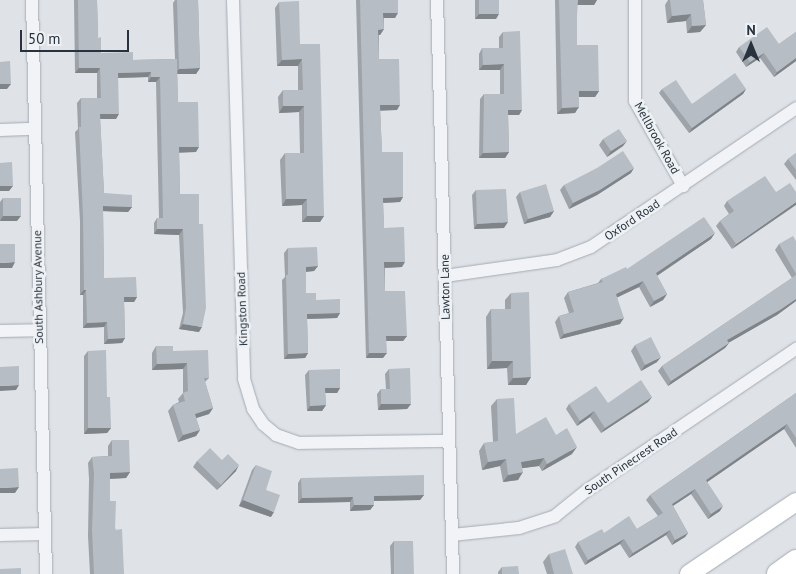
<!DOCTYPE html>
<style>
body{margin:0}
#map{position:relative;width:796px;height:574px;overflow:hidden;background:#dfe3e8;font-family:"PT Sans",sans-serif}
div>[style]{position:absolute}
.roads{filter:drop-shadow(0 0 1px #a4aab2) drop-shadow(0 0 1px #a4aab2)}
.street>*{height:12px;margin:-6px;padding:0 6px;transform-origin:6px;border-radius:6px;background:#f1f3f6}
.secondary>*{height:18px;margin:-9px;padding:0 9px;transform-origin:9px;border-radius:9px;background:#fff}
.highway>*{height:22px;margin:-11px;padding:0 11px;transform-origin:11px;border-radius:11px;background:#fff}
.wall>*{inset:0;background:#9da3a9}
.shaded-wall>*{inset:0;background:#7f8489}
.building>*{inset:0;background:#b6bdc4}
span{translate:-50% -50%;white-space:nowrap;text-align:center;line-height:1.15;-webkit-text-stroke:5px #eef2f5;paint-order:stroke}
.street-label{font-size:12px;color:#28323e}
.north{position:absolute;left:726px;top:20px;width:50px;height:50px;-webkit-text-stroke:4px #eef2f5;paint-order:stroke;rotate:0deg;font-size:14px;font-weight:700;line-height:20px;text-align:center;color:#28323e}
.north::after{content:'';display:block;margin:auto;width:18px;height:22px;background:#28323e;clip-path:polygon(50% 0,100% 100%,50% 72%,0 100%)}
.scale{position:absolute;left:20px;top:30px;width:109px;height:22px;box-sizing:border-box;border:2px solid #28323e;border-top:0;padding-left:6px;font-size:15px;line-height:18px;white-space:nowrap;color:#28323e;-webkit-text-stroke:4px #eef2f5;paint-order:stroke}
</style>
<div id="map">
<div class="roads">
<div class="street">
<i style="left:32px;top:0;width:574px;rotate:88.6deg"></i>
<i style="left:233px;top:0;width:379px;rotate:88.3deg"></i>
<i style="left:244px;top:379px;width:31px;rotate:73deg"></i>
<i style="left:253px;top:409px;width:18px;rotate:56deg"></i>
<i style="left:263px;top:424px;width:17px;rotate:40deg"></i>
<i style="left:276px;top:435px;width:24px;rotate:19deg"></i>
<i style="left:299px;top:443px;width:149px;rotate:-0.8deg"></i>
<i style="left:437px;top:0;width:574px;rotate:88.4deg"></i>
<i style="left:635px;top:0;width:101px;rotate:90deg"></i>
<i style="left:635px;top:101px;width:98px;rotate:60.5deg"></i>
<i style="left:0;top:130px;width:34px;rotate:-2deg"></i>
<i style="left:445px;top:276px;width:113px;rotate:-8.1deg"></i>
<i style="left:557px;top:260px;width:36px;rotate:-21deg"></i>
<i style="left:591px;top:247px;width:248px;rotate:-34.1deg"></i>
<i style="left:0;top:331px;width:39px;rotate:-1deg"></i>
<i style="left:0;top:535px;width:45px;rotate:-1.3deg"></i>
<i style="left:452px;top:535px;width:67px;rotate:-6deg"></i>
<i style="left:519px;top:528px;width:38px;rotate:-18deg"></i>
<i style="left:555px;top:516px;width:40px;rotate:-39deg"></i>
<i style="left:586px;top:491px;width:254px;rotate:-34.1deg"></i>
</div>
<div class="secondary">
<i style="left:689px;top:574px;width:129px;rotate:-33.9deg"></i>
</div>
<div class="highway">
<i style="left:778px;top:574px;width:22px;rotate:-36deg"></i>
</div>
</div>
<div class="wall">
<i style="clip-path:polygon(74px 0,97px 0,98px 38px,101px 53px,133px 60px,175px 59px,173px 3px,175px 0,198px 0,200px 68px,196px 74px,177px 74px,178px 102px,196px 152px,179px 152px,180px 194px,199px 332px,179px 329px,183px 313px,179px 235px,154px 234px,154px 223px,157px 218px,159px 218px,156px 82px,148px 82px,148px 77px,118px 78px,116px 119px,100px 119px,104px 193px,132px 207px,128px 212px,103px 211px,104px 278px,137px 297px,134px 302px,124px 302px,125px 338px,122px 343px,104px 344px,104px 327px,83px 328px,83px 295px,80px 295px,80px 222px,75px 132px,78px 129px,77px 103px,81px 98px,97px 98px,97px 73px,75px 73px)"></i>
<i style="clip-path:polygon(356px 0,398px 0,395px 18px,384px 18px,384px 29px,380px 35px,379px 35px,379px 59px,397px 110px,380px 110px,382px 152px,403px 197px,400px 202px,383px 203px,384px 228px,402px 267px,385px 268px,385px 291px,407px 336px,403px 341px,386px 341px,383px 358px,366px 358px)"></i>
<i style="clip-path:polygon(475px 0,499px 0,496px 19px,475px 19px)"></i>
<i style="clip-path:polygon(555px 0,597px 0,594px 5px,577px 5px,577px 45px,599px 91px,595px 97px,579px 97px,575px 113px,557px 114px)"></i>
<i style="clip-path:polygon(668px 0,703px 0,706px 25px,700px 32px,687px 33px,686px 21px,667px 23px,665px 5px)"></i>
<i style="clip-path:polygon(279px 2px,300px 44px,324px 216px,320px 222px,302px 222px,302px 205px,282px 206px,280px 160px,285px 153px,300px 153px,299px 112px,279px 113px,278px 97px,283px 90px,298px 90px,298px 66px,277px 66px,275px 8px)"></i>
<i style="clip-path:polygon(503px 32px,522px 110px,519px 115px,508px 115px,509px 152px,505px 158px,479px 158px,480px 99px,484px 94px,500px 94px,500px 70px,479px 70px,479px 54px,482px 48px,499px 48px,499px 37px)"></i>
<i style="clip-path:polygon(796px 32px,796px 61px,774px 77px,760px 58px,746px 67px,736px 52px,739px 47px,779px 44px)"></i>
<i style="clip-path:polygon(662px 89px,692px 104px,746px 89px,743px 94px,689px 133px,659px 93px)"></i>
<i style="clip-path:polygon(603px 139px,623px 146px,607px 157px,599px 145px)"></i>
<i style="clip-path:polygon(796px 153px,796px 180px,784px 164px,788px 159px)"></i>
<i style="clip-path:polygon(631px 173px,597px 195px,569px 209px,560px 190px,564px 185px)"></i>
<i style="clip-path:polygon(476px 190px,504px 228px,474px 229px,472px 195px)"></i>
<i style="clip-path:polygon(520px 192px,554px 211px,550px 217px,524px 224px,516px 197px)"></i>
<i style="clip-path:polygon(776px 192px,732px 249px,716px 226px,720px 221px,729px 214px,724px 206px,727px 201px)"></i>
<i style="clip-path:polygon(3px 198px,17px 221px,0 221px,0 202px)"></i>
<i style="clip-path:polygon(711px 239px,657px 276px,667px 294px,663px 300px,650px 307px,639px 287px,617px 297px,620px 324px,560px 339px,555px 322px,559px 316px,569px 313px,564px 298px,568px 292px,598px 283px,601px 279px)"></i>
<i style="clip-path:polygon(796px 241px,796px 301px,777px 315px,728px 343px,729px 343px,725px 348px,668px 386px,658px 371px,662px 366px,792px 278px,775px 250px,779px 244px)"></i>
<i style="clip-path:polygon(288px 248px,318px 266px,314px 271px,306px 272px,306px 293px,316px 300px,340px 313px,337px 318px,307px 319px,308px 353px,305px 358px,284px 359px,282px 280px,285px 277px,284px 253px)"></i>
<i style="clip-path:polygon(511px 293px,531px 377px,526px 385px,508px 385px,507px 368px,487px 369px,486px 317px,491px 309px,505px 309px,505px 300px)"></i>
<i style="clip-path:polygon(635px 345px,657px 362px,641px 371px,631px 351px)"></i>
<i style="clip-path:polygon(156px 346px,173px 351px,209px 378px,205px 382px,213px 408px,209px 414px,196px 418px,200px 430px,196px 436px,178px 442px,168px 411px,173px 405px,179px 402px,178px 399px,183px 393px,183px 369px,152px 370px,152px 353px)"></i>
<i style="clip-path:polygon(88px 351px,107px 397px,111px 428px,107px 433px,84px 434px,84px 356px)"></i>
<i style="clip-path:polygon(389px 369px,411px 404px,407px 409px,378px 410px,377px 394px,381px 389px,386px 389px,385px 374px)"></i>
<i style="clip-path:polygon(309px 370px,340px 388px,337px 393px,325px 393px,326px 405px,322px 411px,307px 411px,305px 375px)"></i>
<i style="clip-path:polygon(796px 393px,796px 448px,784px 429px,707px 482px,720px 511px,708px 519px,691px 494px,673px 506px,688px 533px,685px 537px,672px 545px,666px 535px,629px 558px,620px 544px,585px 565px,575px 547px,578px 542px,604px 533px,637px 529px,658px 516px,646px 500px,650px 495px)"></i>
<i style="clip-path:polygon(652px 397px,648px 402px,601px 433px,590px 417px,577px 426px,566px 409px,569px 404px,608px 403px)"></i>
<i style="clip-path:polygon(497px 399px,516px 434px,556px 435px,572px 454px,542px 471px,539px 466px,522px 468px,518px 480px,503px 482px,500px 466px,482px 470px,479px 451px,484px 443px,493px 442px,491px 406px)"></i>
<i style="clip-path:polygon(112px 440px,130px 472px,126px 478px,110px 479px,110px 501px,124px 574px,133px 574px,90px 574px,88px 536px,89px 479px,88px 463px,92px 457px,108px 456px,108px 446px)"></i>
<i style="clip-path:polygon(222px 460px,236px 471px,217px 490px,193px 467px,197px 461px)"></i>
<i style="clip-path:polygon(256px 465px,266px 490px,271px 517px,239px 506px,252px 470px)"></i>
<i style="clip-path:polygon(301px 478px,424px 495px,420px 500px,374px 501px,374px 505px,370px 510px,350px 511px,350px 502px,298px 503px,298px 483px)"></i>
<i style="clip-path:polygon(394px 541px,414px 574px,391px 574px,390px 546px)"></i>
<i style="clip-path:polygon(549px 554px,573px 574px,547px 574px,543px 562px)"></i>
<i style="clip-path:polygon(502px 567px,519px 574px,498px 574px,498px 572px)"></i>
</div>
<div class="shaded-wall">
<i style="clip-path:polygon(577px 0,597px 0,594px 5px,573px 5px)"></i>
<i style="clip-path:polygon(383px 13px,398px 13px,395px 18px,380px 18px)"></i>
<i style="clip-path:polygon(479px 14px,499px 14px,496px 19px,475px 19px)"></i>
<i style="clip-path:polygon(691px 14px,686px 21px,667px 23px,672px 16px)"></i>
<i style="clip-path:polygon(706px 25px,700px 32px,687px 33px,692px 26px)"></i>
<i style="clip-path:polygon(384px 29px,380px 35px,375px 35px,378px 30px)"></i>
<i style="clip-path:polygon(764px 53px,760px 58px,746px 67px,750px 62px)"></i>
<i style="clip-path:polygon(796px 58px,796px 61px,774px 77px,777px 72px)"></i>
<i style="clip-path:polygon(302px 59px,298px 66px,277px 66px,282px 60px)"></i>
<i style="clip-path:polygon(504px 64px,500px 70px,479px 70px,483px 65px)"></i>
<i style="clip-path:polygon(79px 68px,100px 68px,97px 73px,75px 73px)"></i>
<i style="clip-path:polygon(200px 68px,196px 74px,175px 74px,179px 69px)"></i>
<i style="clip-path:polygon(151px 72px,148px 77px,115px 78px,118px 73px)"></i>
<i style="clip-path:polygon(151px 77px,160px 77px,156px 82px,148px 82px)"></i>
<i style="clip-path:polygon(0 84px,11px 84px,7px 89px,0 89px)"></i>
<i style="clip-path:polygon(746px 89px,743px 94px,689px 133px,692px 128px)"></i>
<i style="clip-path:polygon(579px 91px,599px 91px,595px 97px,575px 97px)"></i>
<i style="clip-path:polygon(380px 105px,400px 105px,397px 110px,376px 111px)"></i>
<i style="clip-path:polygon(283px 106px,304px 106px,299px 112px,279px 113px)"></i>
<i style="clip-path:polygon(579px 107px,575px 113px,557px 114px,562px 108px)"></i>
<i style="clip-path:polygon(508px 110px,522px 110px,519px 115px,504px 115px)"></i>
<i style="clip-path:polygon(100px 114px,119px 114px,116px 119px,96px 119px)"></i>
<i style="clip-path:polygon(627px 141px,623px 146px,607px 157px,611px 151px)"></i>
<i style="clip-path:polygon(179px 147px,199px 147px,196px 152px,175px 153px)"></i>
<i style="clip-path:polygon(509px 152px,505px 158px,479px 158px,483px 153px)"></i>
<i style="clip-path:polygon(634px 168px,631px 173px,597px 195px,569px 209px,573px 203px)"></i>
<i style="clip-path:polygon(0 186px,13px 186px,9px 191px,0 191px)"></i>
<i style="clip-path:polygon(403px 197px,400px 202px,380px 203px,383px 198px)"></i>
<i style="clip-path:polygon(286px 199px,307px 199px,302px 205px,282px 206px)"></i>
<i style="clip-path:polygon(796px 202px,796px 205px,732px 249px,736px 244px)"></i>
<i style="clip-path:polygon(103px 206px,132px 207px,128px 212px,99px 211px)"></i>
<i style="clip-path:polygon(554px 211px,550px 217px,524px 224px,528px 219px)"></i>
<i style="clip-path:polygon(3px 216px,21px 216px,17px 221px,0 221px)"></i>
<i style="clip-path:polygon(307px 216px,324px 216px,320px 222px,302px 222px)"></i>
<i style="clip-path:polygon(508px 222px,504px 228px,474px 229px,477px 224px)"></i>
<i style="clip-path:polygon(157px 229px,183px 229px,179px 235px,154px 234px)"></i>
<i style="clip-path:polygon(715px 233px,711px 239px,652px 279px,656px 273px)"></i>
<i style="clip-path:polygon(15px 262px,12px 268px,0 268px,0 263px)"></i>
<i style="clip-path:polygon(384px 262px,405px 262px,402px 267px,381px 268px)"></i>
<i style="clip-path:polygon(318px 266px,314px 271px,302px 272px,306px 267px)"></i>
<i style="clip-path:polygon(643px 281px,639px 287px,612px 300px,616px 294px)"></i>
<i style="clip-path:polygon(84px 290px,86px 290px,83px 295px,80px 295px)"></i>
<i style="clip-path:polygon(667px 294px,663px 300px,650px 307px,654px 301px)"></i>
<i style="clip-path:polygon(124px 297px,137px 297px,134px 302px,121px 302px)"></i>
<i style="clip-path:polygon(796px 299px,796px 301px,777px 315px,723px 346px,727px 340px)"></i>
<i style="clip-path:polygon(340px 313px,337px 318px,304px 319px,307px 314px)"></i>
<i style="clip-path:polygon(624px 318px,620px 324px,560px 339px,564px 334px)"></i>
<i style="clip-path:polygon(107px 322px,104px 327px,83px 328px,87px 323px)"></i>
<i style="clip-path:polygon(183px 324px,202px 327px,199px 332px,179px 329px)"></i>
<i style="clip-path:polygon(386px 336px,407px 336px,403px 341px,383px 341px)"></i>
<i style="clip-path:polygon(125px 338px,122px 343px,104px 344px,108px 339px)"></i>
<i style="clip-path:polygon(729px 343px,725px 348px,668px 386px,671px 381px)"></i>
<i style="clip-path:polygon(308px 353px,305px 358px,284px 359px,288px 354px)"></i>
<i style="clip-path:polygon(369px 353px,387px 353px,383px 358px,366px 358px)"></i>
<i style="clip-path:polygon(661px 357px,657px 362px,641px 371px,645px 365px)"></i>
<i style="clip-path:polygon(492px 361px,513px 361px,507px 368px,487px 369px)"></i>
<i style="clip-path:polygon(187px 363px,183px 369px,152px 370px,157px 364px)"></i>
<i style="clip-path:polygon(531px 377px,526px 385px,508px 385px,513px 378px)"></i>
<i style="clip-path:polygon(19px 385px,16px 390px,0 391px,0 386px)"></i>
<i style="clip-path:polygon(325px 388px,340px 388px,337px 393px,322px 393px)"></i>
<i style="clip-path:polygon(652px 397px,648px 402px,601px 433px,605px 428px)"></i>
<i style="clip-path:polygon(381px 404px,411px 404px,407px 409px,378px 410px)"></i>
<i style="clip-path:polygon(326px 405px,322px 411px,307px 411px,310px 406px)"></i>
<i style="clip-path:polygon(213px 408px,209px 414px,190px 420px,195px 414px)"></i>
<i style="clip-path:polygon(594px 411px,590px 417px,577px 426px,580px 421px)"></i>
<i style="clip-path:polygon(787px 424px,784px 429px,703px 485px,706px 480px)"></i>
<i style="clip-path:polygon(88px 428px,111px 428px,107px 433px,84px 434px)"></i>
<i style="clip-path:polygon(200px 430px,196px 436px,178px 442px,183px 435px)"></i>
<i style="clip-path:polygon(577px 447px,572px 454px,542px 471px,547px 464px)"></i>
<i style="clip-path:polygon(544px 458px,539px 466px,516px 469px,521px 462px)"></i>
<i style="clip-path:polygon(506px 459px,500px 466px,482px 470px,488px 462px)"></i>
<i style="clip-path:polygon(239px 465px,236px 471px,217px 490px,221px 485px)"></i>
<i style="clip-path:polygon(130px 472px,126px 478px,106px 479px,110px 473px)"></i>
<i style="clip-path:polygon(523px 472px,518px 480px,503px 482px,508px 475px)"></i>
<i style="clip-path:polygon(19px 487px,15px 493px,0 493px,0 488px)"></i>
<i style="clip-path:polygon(695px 489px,691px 494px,668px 509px,672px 504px)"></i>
<i style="clip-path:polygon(424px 495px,420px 500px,370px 501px,374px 496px)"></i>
<i style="clip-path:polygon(353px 497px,350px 502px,298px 503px,302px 498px)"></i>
<i style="clip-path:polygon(243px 500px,274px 512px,271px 517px,239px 506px)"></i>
<i style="clip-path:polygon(354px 505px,374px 505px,370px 510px,350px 511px)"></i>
<i style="clip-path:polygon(723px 506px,720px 511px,708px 519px,711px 514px)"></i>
<i style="clip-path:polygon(670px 530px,666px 535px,629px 558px,633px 553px)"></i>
<i style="clip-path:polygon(688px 533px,685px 537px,672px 545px,675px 540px)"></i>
<i style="clip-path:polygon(624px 539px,620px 544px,585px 565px,588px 560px)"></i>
</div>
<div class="building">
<i style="clip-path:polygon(78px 0,97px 0,98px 38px,101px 37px,101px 53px,133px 52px,133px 60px,177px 59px,178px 102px,198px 102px,199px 147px,179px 147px,180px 194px,199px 194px,199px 224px,203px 224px,206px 308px,202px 327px,183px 324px,186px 308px,183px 229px,157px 229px,157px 218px,163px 218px,160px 77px,151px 77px,151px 72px,118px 73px,119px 114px,100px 114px,104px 193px,132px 195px,132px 207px,103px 206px,104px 278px,136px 277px,137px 297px,124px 297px,125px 338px,108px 339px,107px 322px,87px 323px,86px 290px,84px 290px,83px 217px,79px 127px,81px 127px,81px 98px,101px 98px,100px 68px,79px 68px)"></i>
<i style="clip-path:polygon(177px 0,198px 0,200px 68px,179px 69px)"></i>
<i style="clip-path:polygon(360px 0,398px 0,398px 13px,383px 13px,384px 29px,378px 30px,379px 59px,399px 59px,400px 105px,380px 105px,382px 152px,403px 152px,403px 197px,383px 198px,384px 228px,404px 227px,405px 262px,384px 262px,385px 291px,405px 291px,407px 336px,386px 336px,387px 353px,369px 353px)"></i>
<i style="clip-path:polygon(479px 0,499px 0,499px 14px,479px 14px)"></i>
<i style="clip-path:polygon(559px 0,578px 0,577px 16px,577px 45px,598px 45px,599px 91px,579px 91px,579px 107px,562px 108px)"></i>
<i style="clip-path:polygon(670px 0,703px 0,706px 25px,692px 26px,691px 14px,672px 16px)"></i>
<i style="clip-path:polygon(299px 1px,300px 44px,320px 44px,324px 216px,307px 216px,307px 199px,286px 199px,285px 153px,304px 153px,304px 106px,283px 106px,283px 90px,303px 90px,302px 59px,282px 60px,279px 2px)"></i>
<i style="clip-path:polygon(767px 27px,779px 44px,796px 32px,796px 58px,777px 72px,764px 53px,750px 62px,739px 47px)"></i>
<i style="clip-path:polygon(520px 31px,522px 110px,508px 110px,509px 152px,483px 153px,484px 94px,504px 94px,504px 64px,483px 65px,482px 48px,503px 48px,503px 32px)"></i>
<i style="clip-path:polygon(10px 61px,11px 84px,0 84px,0 62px)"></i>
<i style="clip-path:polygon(735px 73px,746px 89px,692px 128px,662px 89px,676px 80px,692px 104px)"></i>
<i style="clip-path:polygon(619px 129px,627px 141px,611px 151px,603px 139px)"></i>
<i style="clip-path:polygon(623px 151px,634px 168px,600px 190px,573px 203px,564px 185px,597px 168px)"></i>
<i style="clip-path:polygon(796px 153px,796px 170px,788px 159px)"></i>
<i style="clip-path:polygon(12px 162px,13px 186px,0 186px,0 163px)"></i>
<i style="clip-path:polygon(765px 176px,776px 192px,790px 183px,796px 192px,796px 202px,736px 244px,720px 221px,734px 211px,727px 201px)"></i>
<i style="clip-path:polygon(546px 184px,554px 211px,528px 219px,520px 192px)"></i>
<i style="clip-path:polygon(506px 189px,508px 222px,477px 224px,476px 190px)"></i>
<i style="clip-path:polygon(3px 198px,21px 198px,21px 216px,3px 216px)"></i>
<i style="clip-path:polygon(704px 217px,715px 233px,656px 273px,667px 294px,654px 301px,643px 281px,616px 294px,624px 318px,564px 334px,559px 316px,574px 312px,568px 292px,603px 282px,601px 279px,626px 267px,627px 269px)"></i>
<i style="clip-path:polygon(793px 236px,796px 241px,796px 274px,779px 244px)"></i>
<i style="clip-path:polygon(0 244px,15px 244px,15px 262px,0 263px)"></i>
<i style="clip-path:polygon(317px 247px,318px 266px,306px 267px,306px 293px,316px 293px,316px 300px,340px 299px,340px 313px,307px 314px,308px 353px,288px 354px,286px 275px,288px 275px,288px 248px)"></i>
<i style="clip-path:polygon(796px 275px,796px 299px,780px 310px,727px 340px,729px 343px,671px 381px,662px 366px)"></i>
<i style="clip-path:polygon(529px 292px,531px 377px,513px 378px,513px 361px,492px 361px,491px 309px,511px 309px,511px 293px)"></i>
<i style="clip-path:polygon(651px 337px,661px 357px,645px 365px,635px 345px)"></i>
<i style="clip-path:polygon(156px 346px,173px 346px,173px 351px,208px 350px,209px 378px,204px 378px,213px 408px,195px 414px,200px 430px,183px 435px,173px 405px,185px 401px,183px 393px,188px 391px,187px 363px,157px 364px)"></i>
<i style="clip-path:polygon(106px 350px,107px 397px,110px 397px,111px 428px,88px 428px,88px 351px)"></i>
<i style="clip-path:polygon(19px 366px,19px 385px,0 386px,0 367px)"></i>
<i style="clip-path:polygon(410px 368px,411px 404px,381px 404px,381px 389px,390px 389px,389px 369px)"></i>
<i style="clip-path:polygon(340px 369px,340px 388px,325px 388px,326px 405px,310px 406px,309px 370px)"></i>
<i style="clip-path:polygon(641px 380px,652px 397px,605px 428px,594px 411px,580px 421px,569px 404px,596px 386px,608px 403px)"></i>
<i style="clip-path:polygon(796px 393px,796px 438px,787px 424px,706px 480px,723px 506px,711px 514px,695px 489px,672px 504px,688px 533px,675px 540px,670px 530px,633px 553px,624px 539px,588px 560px,578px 542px,602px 529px,604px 533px,629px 516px,637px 529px,663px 513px,650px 495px)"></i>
<i style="clip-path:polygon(514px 398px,516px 434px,546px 417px,556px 435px,567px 428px,577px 447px,547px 464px,544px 458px,521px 462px,523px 472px,508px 475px,506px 459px,488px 462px,484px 443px,498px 441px,497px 399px)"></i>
<i style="clip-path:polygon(112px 440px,129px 440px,130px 472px,110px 473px,110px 501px,116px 501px,115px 530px,122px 529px,124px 574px,133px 574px,94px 574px,92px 530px,94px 473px,92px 457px,112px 456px)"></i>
<i style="clip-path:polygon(210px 448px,222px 460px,228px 454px,239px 465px,221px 485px,197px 461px)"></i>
<i style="clip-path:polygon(256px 465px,272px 471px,266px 490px,280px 495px,274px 512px,243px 500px)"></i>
<i style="clip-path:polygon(18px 468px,19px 487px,0 488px,0 469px)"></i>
<i style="clip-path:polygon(424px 475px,424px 495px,374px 496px,374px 505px,354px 505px,353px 497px,302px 498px,301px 478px)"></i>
<i style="clip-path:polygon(394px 541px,413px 541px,414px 574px,394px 574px)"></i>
<i style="clip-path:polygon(565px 549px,573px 574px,553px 574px,554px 574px,549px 554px)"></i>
<i style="clip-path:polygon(518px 566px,519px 574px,502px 574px,502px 567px)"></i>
<i style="clip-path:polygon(21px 568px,21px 574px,0 574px,0 569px)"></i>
</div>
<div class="street-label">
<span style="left:657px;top:138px;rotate:61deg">Mellbrook Road</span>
<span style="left:632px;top:220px;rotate:-34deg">Oxford Road</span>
<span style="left:38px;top:287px;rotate:-91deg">South Ashbury Avenue</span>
<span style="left:445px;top:287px;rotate:-91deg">Lawton Lane</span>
<span style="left:242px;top:309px;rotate:-92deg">Kingston Road</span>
<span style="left:631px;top:461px;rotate:-34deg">South Pinecrest Road</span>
</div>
<div class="north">N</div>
<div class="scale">50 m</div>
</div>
